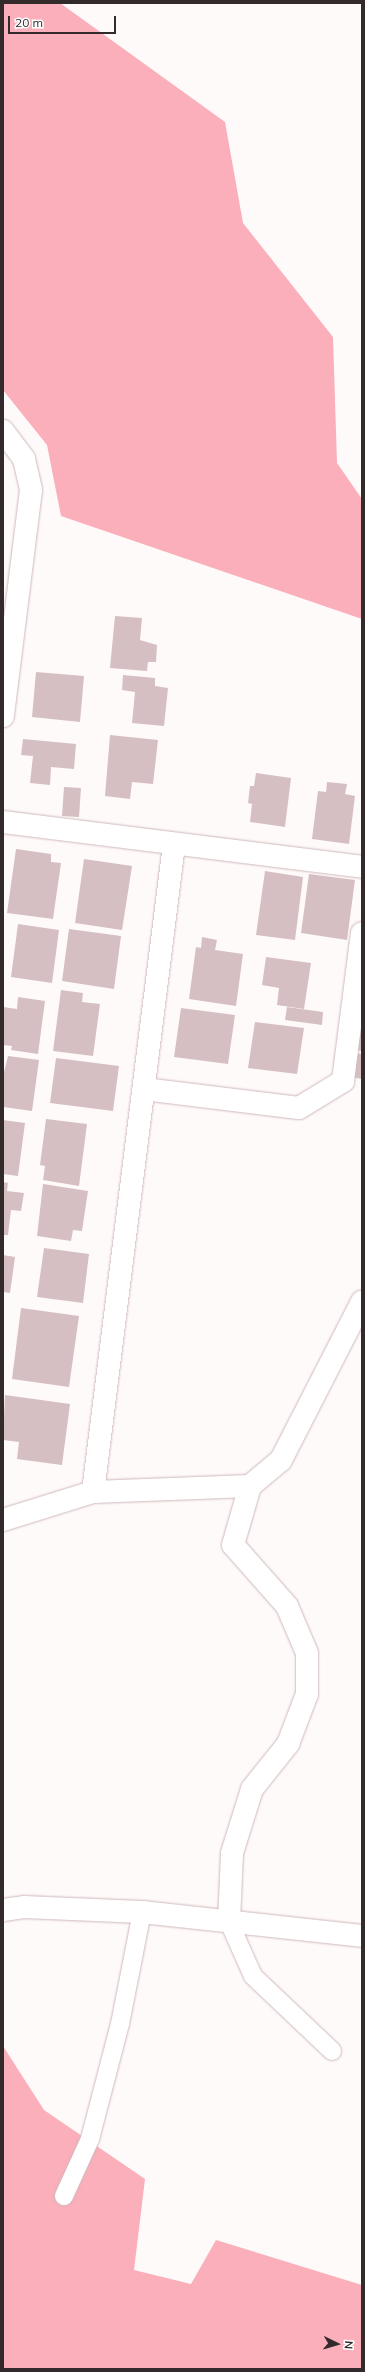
<!DOCTYPE html>
<style>
body{margin:0}
#map{position:relative;width:365px;height:2372px;overflow:hidden;background:#fffafa;font-family:Mulish,sans-serif}
div>[style]{position:absolute}
.green>*{inset:0;background:#faafbb}
.building>*{inset:0;background:#d6bfc2}
.roads{filter:drop-shadow(0 0 1px #cfb9bb) drop-shadow(0 0 1px #cfb9bb)}
.lane>*{height:18px;margin:-9px;padding:0 9px;transform-origin:9px;border-radius:9px;background:#fff}
.street>*{height:22px;margin:-11px;padding:0 11px;transform-origin:11px;border-radius:11px;background:#fff}
span{translate:-50% -50%;white-space:nowrap;text-align:center;line-height:1.15;-webkit-text-stroke:3px #fff;paint-order:stroke}
.frame{position:absolute;inset:0;border:4px solid #322a2b;pointer-events:none}
.north{position:absolute;left:317px;top:2324px;width:40px;height:40px;-webkit-text-stroke:3px #fff;paint-order:stroke;rotate:95deg;font-size:11px;font-weight:700;line-height:16px;text-align:center;color:#322a2b}
.north::after{content:'';display:block;margin:auto;width:14px;height:18px;background:#322a2b;clip-path:polygon(50% 0,100% 100%,50% 72%,0 100%)}
.scale{position:absolute;left:8px;top:16px;width:108px;height:18px;box-sizing:border-box;border:2px solid #322a2b;border-top:0;padding-left:5px;font-size:12px;line-height:14px;white-space:nowrap;color:#322a2b;-webkit-text-stroke:3px #fff;paint-order:stroke}
</style>
<div id="map">
<div class="green">
<i style="clip-path:polygon(3px 3px,60px 3px,225px 122px,243px 223px,333px 337px,337px 463px,362px 499px,362px 619px,61px 516px,47px 445px,3px 390px)"></i>
<i style="clip-path:polygon(3px 2046px,44px 2110px,145px 2179px,134px 2270px,191px 2284px,216px 2240px,362px 2285px,362px 2369px,3px 2369px)"></i>
</div>
<div class="building">
<i style="clip-path:polygon(115px 616px,142px 618px,140px 640px,157px 645px,156px 662px,148px 662px,147px 671px,110px 668px)"></i>
<i style="clip-path:polygon(36px 672px,84px 676px,80px 722px,32px 717px)"></i>
<i style="clip-path:polygon(123px 675px,155px 678px,155px 686px,168px 688px,164px 726px,132px 723px,135px 692px,122px 690px)"></i>
<i style="clip-path:polygon(110px 735px,158px 740px,153px 784px,132px 782px,130px 799px,105px 796px)"></i>
<i style="clip-path:polygon(23px 739px,76px 744px,74px 769px,51px 767px,50px 785px,30px 783px,33px 756px,21px 755px)"></i>
<i style="clip-path:polygon(256px 773px,291px 778px,285px 827px,250px 822px,252px 804px,248px 803px,250px 786px,254px 786px)"></i>
<i style="clip-path:polygon(327px 782px,347px 784px,345px 794px,355px 796px,349px 844px,312px 839px,318px 791px,326px 792px)"></i>
<i style="clip-path:polygon(64px 787px,81px 788px,79px 817px,62px 816px)"></i>
<i style="clip-path:polygon(16px 849px,51px 854px,51px 862px,61px 863px,53px 919px,7px 913px)"></i>
<i style="clip-path:polygon(84px 859px,132px 866px,122px 930px,75px 923px)"></i>
<i style="clip-path:polygon(265px 871px,303px 877px,295px 940px,256px 935px)"></i>
<i style="clip-path:polygon(309px 874px,355px 880px,347px 940px,301px 933px)"></i>
<i style="clip-path:polygon(18px 924px,59px 930px,52px 983px,11px 977px)"></i>
<i style="clip-path:polygon(69px 929px,121px 936px,114px 989px,62px 981px)"></i>
<i style="clip-path:polygon(202px 937px,217px 940px,215px 950px,243px 954px,236px 1006px,189px 999px,196px 947px,201px 948px)"></i>
<i style="clip-path:polygon(266px 957px,311px 963px,304px 1009px,277px 1005px,279px 988px,262px 985px)"></i>
<i style="clip-path:polygon(61px 990px,83px 993px,82px 1002px,100px 1004px,93px 1056px,53px 1051px)"></i>
<i style="clip-path:polygon(18px 997px,45px 1001px,38px 1054px,11px 1050px,12px 1046px,3px 1045px,3px 1007px,17px 1009px)"></i>
<i style="clip-path:polygon(362px 1006px,362px 1051px,351px 1049px)"></i>
<i style="clip-path:polygon(287px 1007px,323px 1012px,322px 1025px,285px 1020px)"></i>
<i style="clip-path:polygon(181px 1008px,235px 1015px,228px 1064px,174px 1057px)"></i>
<i style="clip-path:polygon(255px 1022px,304px 1028px,297px 1074px,248px 1068px)"></i>
<i style="clip-path:polygon(353px 1053px,362px 1054px,362px 1079px,350px 1077px)"></i>
<i style="clip-path:polygon(8px 1056px,39px 1060px,32px 1111px,3px 1107px,3px 1076px)"></i>
<i style="clip-path:polygon(56px 1058px,119px 1066px,113px 1111px,50px 1103px)"></i>
<i style="clip-path:polygon(46px 1119px,87px 1124px,79px 1186px,43px 1180px,45px 1166px,40px 1165px)"></i>
<i style="clip-path:polygon(3px 1120px,25px 1123px,18px 1176px,3px 1174px)"></i>
<i style="clip-path:polygon(3px 1182px,8px 1183px,7px 1191px,24px 1193px,21px 1211px,11px 1210px,8px 1235px,3px 1235px)"></i>
<i style="clip-path:polygon(43px 1184px,88px 1191px,82px 1231px,73px 1230px,71px 1241px,37px 1236px)"></i>
<i style="clip-path:polygon(44px 1248px,89px 1254px,83px 1303px,37px 1297px)"></i>
<i style="clip-path:polygon(3px 1255px,15px 1257px,10px 1293px,3px 1292px)"></i>
<i style="clip-path:polygon(21px 1308px,79px 1316px,69px 1387px,12px 1379px)"></i>
<i style="clip-path:polygon(5px 1395px,70px 1404px,62px 1465px,17px 1459px,19px 1442px,3px 1440px)"></i>
</div>
<div class="roads">
<div class="lane">
<i style="left:229px;top:1922px;width:59px;rotate:66deg"></i>
<i style="left:253px;top:1976px;width:109px;rotate:43.5deg"></i>
<i style="left:64px;top:2196px;width:63px;rotate:-65.5deg"></i>
<i style="left:90px;top:2139px;width:119px;rotate:-75.4deg"></i>
<i style="left:120px;top:2024px;width:114px;rotate:-78.9deg"></i>
</div>
<div class="street">
<i style="left:3px;top:431px;width:35px;rotate:53deg"></i>
<i style="left:24px;top:459px;width:32px;rotate:77deg"></i>
<i style="left:31px;top:490px;width:228px;rotate:97.1deg"></i>
<i style="left:3px;top:822px;width:362px;rotate:7.1deg"></i>
<i style="left:144px;top:1089px;width:156px;rotate:7deg"></i>
<i style="left:299px;top:1108px;width:52px;rotate:-31.5deg"></i>
<i style="left:343px;top:1081px;width:149px;rotate:-82.7deg"></i>
<i style="left:93px;top:1492px;width:653px;rotate:-82.87deg"></i>
<i style="left:3px;top:1520px;width:94px;rotate:-17.3deg"></i>
<i style="left:93px;top:1492px;width:157px;rotate:-2.2deg"></i>
<i style="left:3px;top:1910px;width:21px;rotate:-8deg"></i>
<i style="left:24px;top:1907px;width:118px;rotate:2.4deg"></i>
<i style="left:142px;top:1912px;width:221px;rotate:6.2deg"></i>
<i style="left:229px;top:1922px;width:69px;rotate:-87.5deg"></i>
<i style="left:232px;top:1853px;width:67px;rotate:-72.6deg"></i>
<i style="left:252px;top:1789px;width:58px;rotate:-51.3deg"></i>
<i style="left:288px;top:1744px;width:53px;rotate:-69.2deg"></i>
<i style="left:307px;top:1694px;width:41px;rotate:-90deg"></i>
<i style="left:307px;top:1653px;width:51px;rotate:-113.1deg"></i>
<i style="left:287px;top:1606px;width:81px;rotate:-131.5deg"></i>
<i style="left:233px;top:1545px;width:61px;rotate:-73.9deg"></i>
<i style="left:250px;top:1486px;width:40px;rotate:-40deg"></i>
<i style="left:281px;top:1460px;width:178px;rotate:-62.9deg"></i>
</div>
</div>
<div class="frame"></div>
<div class="north">N</div>
<div class="scale">20 m</div>
</div>
